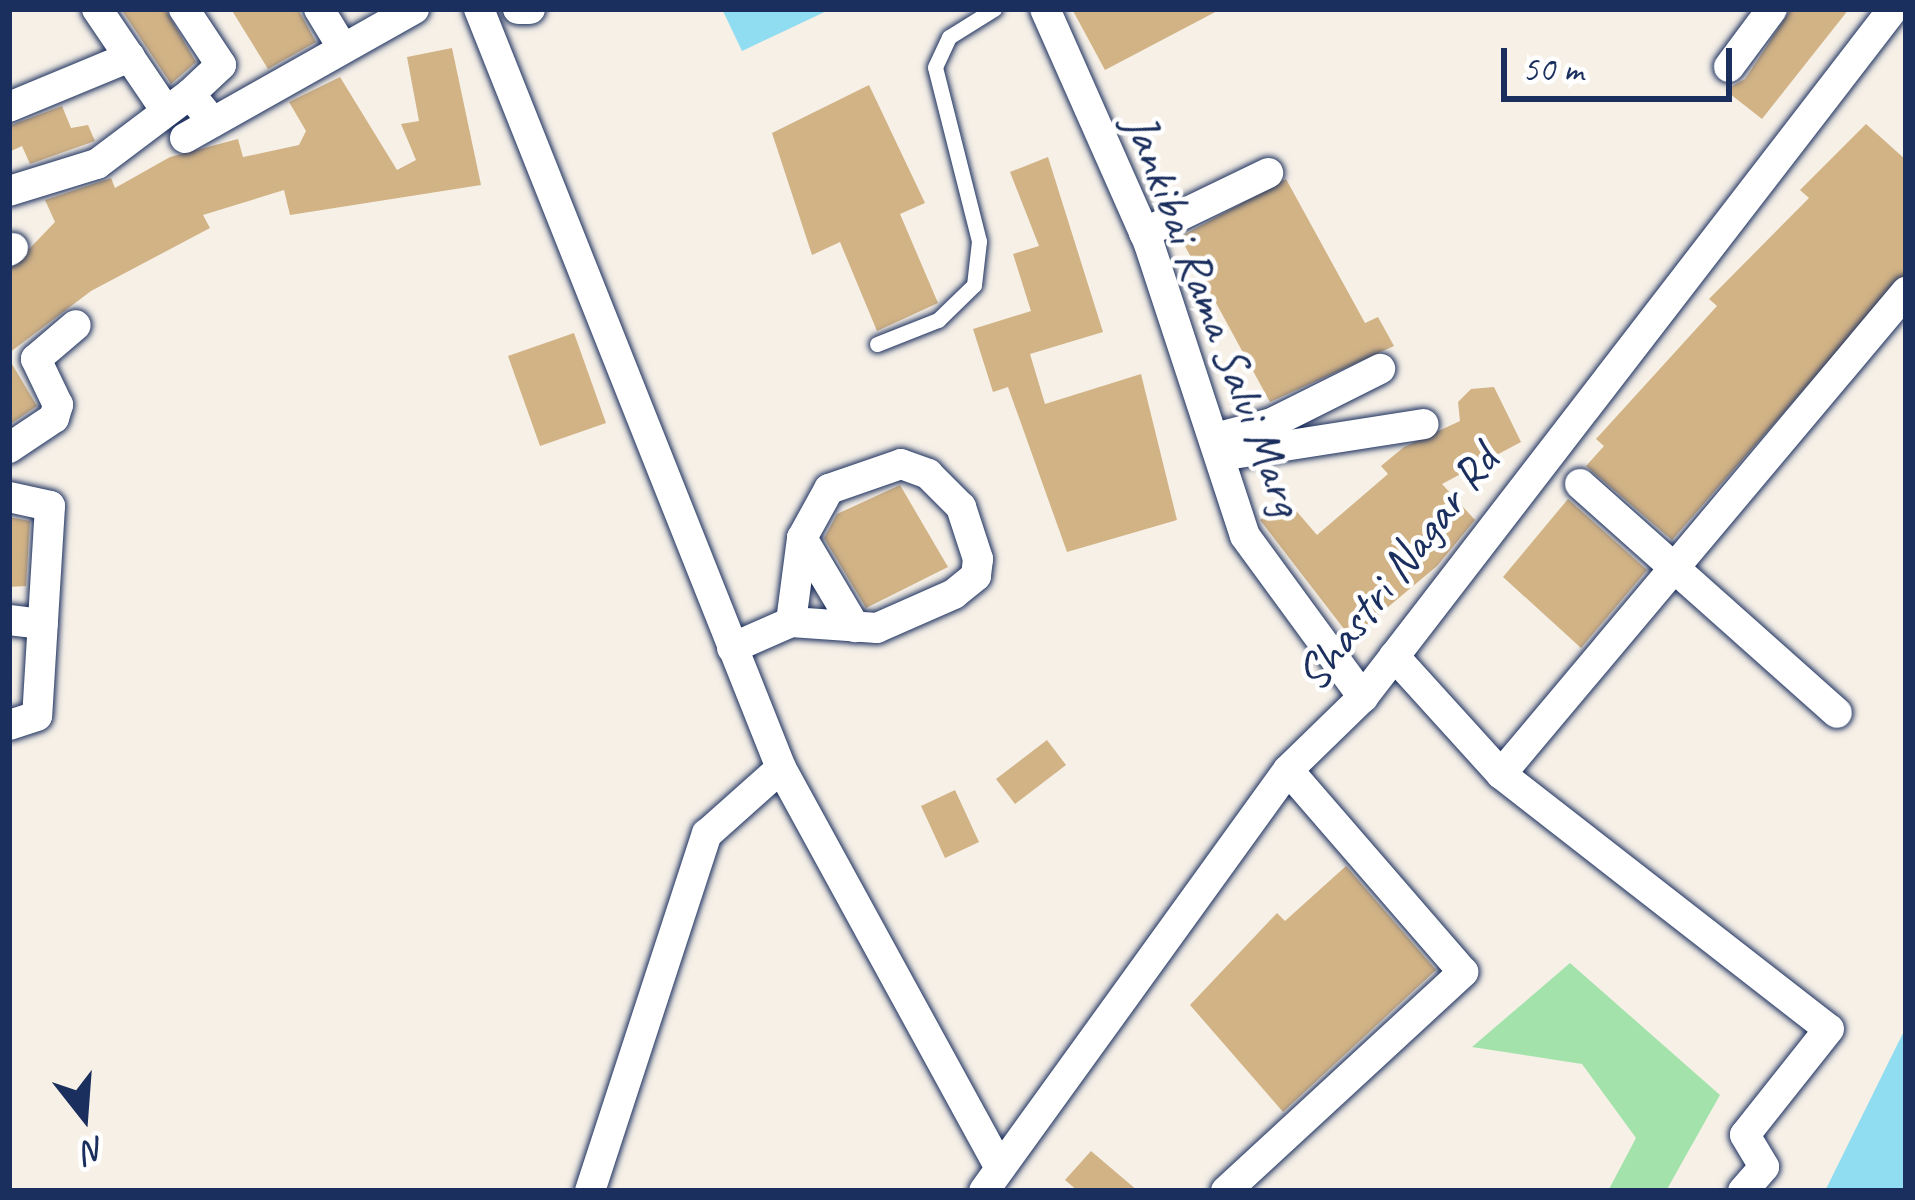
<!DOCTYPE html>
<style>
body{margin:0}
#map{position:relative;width:1915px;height:1200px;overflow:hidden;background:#f6f0e7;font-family:Caveat,sans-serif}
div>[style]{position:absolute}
.green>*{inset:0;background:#a3e3ab}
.water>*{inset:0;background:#90dcf0}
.building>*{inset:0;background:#d2b386}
.roads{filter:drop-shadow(0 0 3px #1b2f5e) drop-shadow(0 0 3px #1b2f5e)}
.service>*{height:15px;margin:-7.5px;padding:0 7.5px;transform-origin:7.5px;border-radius:7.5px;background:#fff}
.minor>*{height:30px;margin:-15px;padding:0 15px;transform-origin:15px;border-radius:15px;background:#fff}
span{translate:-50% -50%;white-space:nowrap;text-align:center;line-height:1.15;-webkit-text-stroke:9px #fff;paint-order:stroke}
.street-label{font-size:48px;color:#1b2f5e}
.frame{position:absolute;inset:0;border:12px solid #1b2f5e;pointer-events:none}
.north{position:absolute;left:24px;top:1056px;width:120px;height:120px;-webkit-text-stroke:9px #fff;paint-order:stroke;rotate:163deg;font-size:33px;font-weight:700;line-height:48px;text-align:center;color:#1b2f5e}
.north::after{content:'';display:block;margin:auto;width:42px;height:54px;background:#1b2f5e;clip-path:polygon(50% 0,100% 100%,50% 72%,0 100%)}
.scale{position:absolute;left:1501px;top:48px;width:231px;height:54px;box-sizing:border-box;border:6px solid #1b2f5e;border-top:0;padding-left:15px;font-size:36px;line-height:42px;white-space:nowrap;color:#1b2f5e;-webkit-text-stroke:9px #fff;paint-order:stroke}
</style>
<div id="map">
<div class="green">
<i style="clip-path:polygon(1570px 963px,1720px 1095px,1666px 1191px,1608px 1191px,1636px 1138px,1582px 1064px,1472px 1047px)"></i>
</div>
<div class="water">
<i style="clip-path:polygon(722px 9px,831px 9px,742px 51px)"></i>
<i style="clip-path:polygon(1906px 1027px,1906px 1191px,1825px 1191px)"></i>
</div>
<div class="building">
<i style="clip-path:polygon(121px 9px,165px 9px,196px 62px,171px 84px)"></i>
<i style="clip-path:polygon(231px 9px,298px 9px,316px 42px,268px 69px)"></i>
<i style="clip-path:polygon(1072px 9px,1221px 9px,1105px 70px)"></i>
<i style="clip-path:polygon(1791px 9px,1849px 9px,1762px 119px,1725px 90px,1745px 79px)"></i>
<i style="clip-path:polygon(452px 48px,481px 185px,290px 215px,284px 190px,203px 215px,210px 228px,91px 291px,9px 353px,9px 270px,55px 222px,45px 200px,111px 178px,115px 188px,170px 157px,238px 139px,243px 157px,299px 145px,306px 131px,289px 102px,340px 77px,397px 170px,416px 160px,401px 124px,419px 121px,407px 57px)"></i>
<i style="clip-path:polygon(869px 85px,925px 203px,900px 214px,938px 303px,877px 331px,840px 242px,812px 255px,772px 133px)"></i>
<i style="clip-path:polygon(62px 106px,71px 128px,88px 125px,95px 141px,30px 164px,22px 146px,9px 152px,9px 126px)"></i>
<i style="clip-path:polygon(1866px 124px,1906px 160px,1906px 273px,1672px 540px,1586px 466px,1604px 446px,1596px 439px,1717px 306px,1709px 299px,1809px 198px,1800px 190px)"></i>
<i style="clip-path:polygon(1048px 157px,1103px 332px,1030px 354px,1045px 404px,1141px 374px,1177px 520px,1067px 552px,1008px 387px,993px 392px,973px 329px,1031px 311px,1013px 254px,1039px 246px,1010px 172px)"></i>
<i style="clip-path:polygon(1286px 179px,1365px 323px,1378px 317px,1394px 346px,1270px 402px,1180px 237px)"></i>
<i style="clip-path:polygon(574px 333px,606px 423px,540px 446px,508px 356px)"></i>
<i style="clip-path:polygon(9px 359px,37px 406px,9px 425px)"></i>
<i style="clip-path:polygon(1494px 387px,1521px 442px,1442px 484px,1475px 520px,1437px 566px,1351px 638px,1260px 520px,1286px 499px,1317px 535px,1388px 474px,1381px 466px,1404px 447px,1460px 421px,1458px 402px,1471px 389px)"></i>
<i style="clip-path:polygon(900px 485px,948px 567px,866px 608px,824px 538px,837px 514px)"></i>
<i style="clip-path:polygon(1568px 499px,1647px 570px,1581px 648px,1503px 577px)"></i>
<i style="clip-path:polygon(9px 517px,30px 521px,26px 586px,9px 587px)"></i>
<i style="clip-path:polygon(1047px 740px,1066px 765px,1015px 804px,996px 779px)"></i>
<i style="clip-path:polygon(955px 790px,979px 842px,945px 858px,921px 806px)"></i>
<i style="clip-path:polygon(1346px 866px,1436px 970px,1283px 1112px,1190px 1005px,1277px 913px,1285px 921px)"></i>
<i style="clip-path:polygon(1091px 1151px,1138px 1191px,1078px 1191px,1065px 1180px)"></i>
</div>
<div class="roads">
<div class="service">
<i style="left:877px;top:344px;width:66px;rotate:-21.5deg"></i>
<i style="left:938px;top:320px;width:50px;rotate:-44.2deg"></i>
<i style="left:974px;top:285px;width:44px;rotate:-83.5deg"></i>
<i style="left:979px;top:241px;width:179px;rotate:-104.2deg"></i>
<i style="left:935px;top:67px;width:33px;rotate:-65deg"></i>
<i style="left:949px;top:37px;width:53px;rotate:-31.9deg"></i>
</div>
<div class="minor">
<i style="left:97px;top:9px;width:123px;rotate:55.9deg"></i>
<i style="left:184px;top:9px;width:67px;rotate:56.5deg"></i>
<i style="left:221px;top:65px;width:42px;rotate:136.9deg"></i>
<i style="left:319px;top:9px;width:42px;rotate:58.6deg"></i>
<i style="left:479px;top:9px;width:817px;rotate:68.3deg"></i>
<i style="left:781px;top:768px;width:456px;rotate:61.3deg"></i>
<i style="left:518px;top:9px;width:12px"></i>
<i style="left:1045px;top:9px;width:257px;rotate:66.1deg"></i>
<i style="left:1149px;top:244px;width:307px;rotate:71.8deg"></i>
<i style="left:1245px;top:536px;width:200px;rotate:53.8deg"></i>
<i style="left:1729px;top:67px;width:72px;rotate:-53.4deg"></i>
<i style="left:9px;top:107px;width:131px;rotate:-22.5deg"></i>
<i style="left:185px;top:138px;width:263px;rotate:-29.4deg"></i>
<i style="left:9px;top:191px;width:92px;rotate:-17.1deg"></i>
<i style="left:97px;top:164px;width:116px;rotate:-37deg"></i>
<i style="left:190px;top:94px;width:36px;rotate:51deg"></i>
<i style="left:1144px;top:233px;width:138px;rotate:-25.8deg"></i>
<i style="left:9px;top:251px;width:5px;rotate:-37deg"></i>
<i style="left:1215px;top:438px;width:59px;rotate:-14.7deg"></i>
<i style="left:1272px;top:423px;width:121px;rotate:-26.6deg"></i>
<i style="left:9px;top:448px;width:54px;rotate:-33.7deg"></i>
<i style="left:54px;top:418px;width:14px;rotate:-73deg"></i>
<i style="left:58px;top:405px;width:51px;rotate:-115.6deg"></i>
<i style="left:36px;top:359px;width:52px;rotate:-40.4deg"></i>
<i style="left:1220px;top:456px;width:206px;rotate:-8.9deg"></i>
<i style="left:1580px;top:484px;width:344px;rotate:41.7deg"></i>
<i style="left:9px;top:497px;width:42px;rotate:12.4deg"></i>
<i style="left:50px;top:506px;width:210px;rotate:93.5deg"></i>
<i style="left:37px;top:716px;width:29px;rotate:162deg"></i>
<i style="left:802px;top:538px;width:104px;rotate:59.2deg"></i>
<i style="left:9px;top:620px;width:34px;rotate:7deg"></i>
<i style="left:732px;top:648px;width:64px;rotate:-23.8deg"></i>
<i style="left:791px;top:622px;width:85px;rotate:-82.5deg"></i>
<i style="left:802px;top:538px;width:56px;rotate:-61.1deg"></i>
<i style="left:829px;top:489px;width:76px;rotate:-19.1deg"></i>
<i style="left:901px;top:464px;width:29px;rotate:20deg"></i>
<i style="left:928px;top:474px;width:47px;rotate:45deg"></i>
<i style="left:961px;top:507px;width:55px;rotate:71.9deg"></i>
<i style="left:978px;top:559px;width:17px;rotate:97deg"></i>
<i style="left:976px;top:576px;width:28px;rotate:141deg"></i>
<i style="left:954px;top:594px;width:84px;rotate:156.2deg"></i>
<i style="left:877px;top:628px;width:86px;rotate:-176deg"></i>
<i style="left:1394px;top:656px;width:159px;rotate:47.8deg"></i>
<i style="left:1501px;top:774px;width:415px;rotate:37.9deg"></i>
<i style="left:1829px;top:1029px;width:135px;rotate:128.4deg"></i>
<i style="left:1745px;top:1135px;width:37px;rotate:59deg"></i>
<i style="left:1764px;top:1167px;width:32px;rotate:131deg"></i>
<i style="left:1501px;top:774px;width:630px;rotate:-49.96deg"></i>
<i style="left:590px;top:1191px;width:376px;rotate:-71.9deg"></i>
<i style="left:707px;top:834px;width:99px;rotate:-41.7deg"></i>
<i style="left:984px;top:1191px;width:519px;rotate:-54.17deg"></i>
<i style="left:1288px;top:770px;width:105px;rotate:-44.2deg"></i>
<i style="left:1363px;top:697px;width:868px;rotate:-52.39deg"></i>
<i style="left:1226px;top:1191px;width:323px;rotate:-42.7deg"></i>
<i style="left:1463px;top:972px;width:267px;rotate:-130.9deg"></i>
</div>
</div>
<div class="street-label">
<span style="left:1214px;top:314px;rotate:69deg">Jankibai Rama Salvi Marg</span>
<span style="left:1397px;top:568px;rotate:-52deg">Shastri Nagar Rd</span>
</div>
<div class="frame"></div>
<div class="north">N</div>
<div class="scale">50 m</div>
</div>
